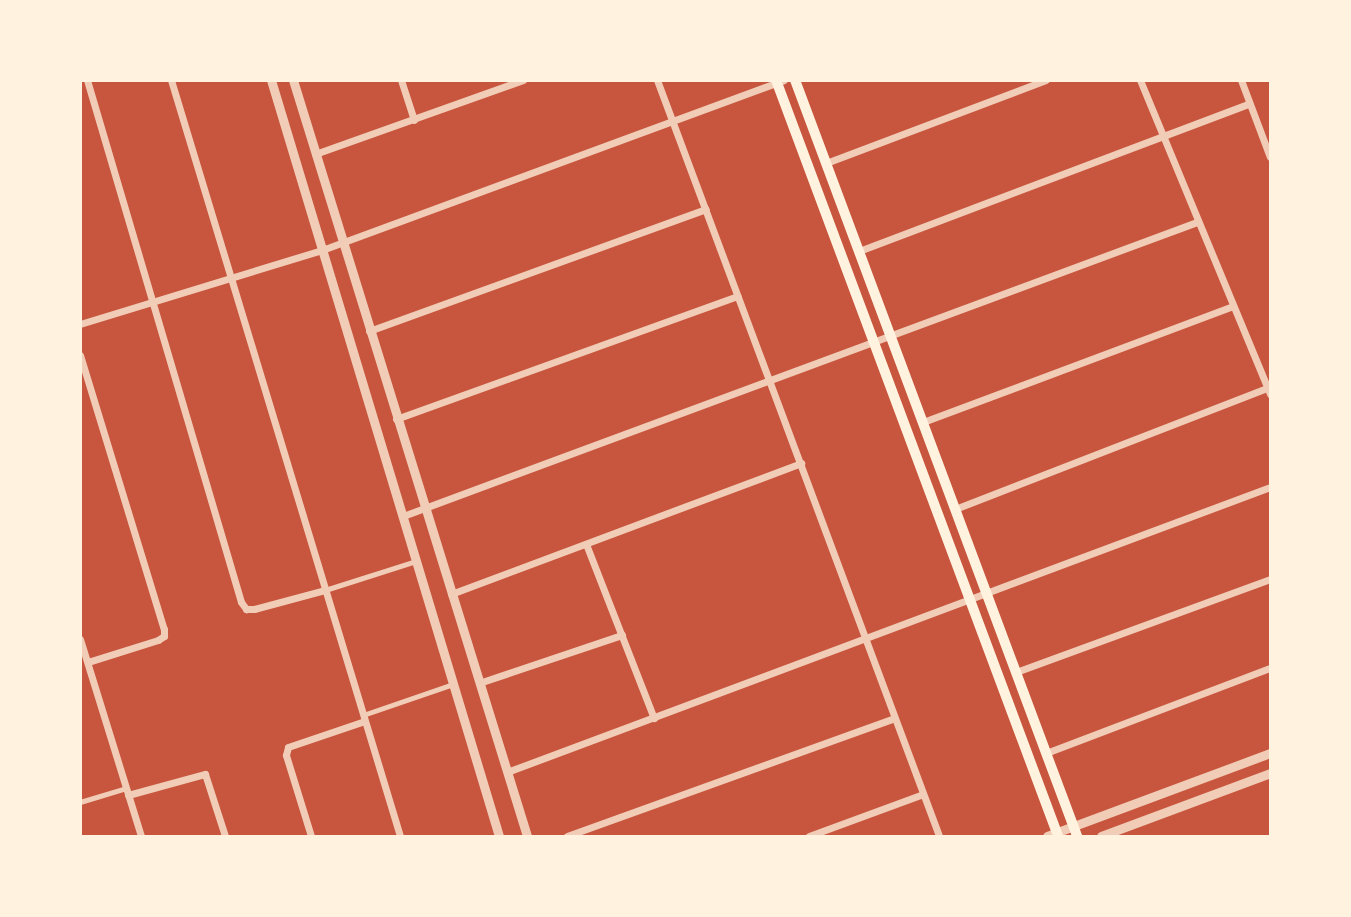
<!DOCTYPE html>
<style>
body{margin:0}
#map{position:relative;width:1351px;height:917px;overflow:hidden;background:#c8553d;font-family:"Fira Sans Condensed",sans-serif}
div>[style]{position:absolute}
.pedestrian>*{height:5px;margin:-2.5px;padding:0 2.5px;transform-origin:2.5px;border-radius:2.5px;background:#f1ccb7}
.minor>*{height:7px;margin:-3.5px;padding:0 3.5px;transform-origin:3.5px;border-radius:3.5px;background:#f1ccb7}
.tertiary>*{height:9px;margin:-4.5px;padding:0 4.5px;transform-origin:4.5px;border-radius:4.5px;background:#f1ccb7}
.secondary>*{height:10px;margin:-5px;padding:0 5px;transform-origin:5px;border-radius:5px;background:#fff3e0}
span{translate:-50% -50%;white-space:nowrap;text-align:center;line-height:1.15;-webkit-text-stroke:5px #fff3e0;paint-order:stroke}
.frame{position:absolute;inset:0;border:82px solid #fff3e0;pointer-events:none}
</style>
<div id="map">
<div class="pedestrian">
<i style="left:325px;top:590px;width:96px;rotate:-17.7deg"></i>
<i style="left:363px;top:715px;width:95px;rotate:-19deg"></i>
<i style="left:80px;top:802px;width:48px;rotate:-16.9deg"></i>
</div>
<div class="minor">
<i style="left:87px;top:80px;width:544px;rotate:73.56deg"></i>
<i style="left:241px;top:602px;width:9px;rotate:54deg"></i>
<i style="left:246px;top:609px;width:8px"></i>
<i style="left:254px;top:609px;width:73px;rotate:-15deg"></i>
<i style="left:171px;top:80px;width:790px;rotate:73.15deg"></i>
<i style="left:401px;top:80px;width:42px;rotate:72deg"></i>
<i style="left:657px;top:80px;width:807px;rotate:69.54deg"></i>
<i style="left:1140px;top:80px;width:340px;rotate:67.5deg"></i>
<i style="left:1241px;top:80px;width:82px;rotate:69.4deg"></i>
<i style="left:315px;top:154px;width:221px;rotate:-19.6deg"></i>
<i style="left:826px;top:163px;width:235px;rotate:-20.7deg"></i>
<i style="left:859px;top:251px;width:417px;rotate:-20.7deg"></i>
<i style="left:80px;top:324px;width:253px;rotate:-17deg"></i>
<i style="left:322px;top:250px;width:492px;rotate:-20.2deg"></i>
<i style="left:369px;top:331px;width:358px;rotate:-19.9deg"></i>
<i style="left:80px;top:355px;width:287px;rotate:73deg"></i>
<i style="left:164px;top:629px;width:7px;rotate:90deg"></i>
<i style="left:164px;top:636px;width:7px;rotate:146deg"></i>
<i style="left:158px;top:640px;width:73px;rotate:162.6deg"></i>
<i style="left:396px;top:419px;width:363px;rotate:-19.8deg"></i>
<i style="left:923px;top:422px;width:331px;rotate:-20.5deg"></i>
<i style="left:955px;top:509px;width:338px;rotate:-21.2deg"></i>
<i style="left:403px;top:516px;width:847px;rotate:-20.32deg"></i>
<i style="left:586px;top:544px;width:187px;rotate:68.7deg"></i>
<i style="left:451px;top:594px;width:374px;rotate:-20.5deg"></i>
<i style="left:80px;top:639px;width:206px;rotate:72.8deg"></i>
<i style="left:1016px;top:672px;width:270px;rotate:-20.1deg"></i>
<i style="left:479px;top:683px;width:151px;rotate:-18.6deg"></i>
<i style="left:1046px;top:753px;width:240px;rotate:-20.8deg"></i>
<i style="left:507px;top:772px;width:814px;rotate:-20.48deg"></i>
<i style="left:128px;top:795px;width:80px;rotate:-15.3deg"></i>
<i style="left:205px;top:774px;width:65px;rotate:72.1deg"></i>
<i style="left:311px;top:836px;width:85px;rotate:-107.2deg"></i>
<i style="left:286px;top:755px;width:8px;rotate:-76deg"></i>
<i style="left:288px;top:747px;width:81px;rotate:-18.7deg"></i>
<i style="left:567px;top:836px;width:348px;rotate:-19.8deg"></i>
<i style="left:809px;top:836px;width:121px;rotate:-20.2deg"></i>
</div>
<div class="tertiary">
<i style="left:271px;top:80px;width:790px;rotate:73.22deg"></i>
<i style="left:293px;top:80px;width:791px;rotate:72.8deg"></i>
<i style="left:1047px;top:836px;width:238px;rotate:-20.4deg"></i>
<i style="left:1101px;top:836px;width:180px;rotate:-20.4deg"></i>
</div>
<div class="secondary">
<i style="left:776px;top:80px;width:807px;rotate:69.54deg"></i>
<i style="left:795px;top:80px;width:807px;rotate:69.54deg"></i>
</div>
<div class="frame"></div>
</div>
